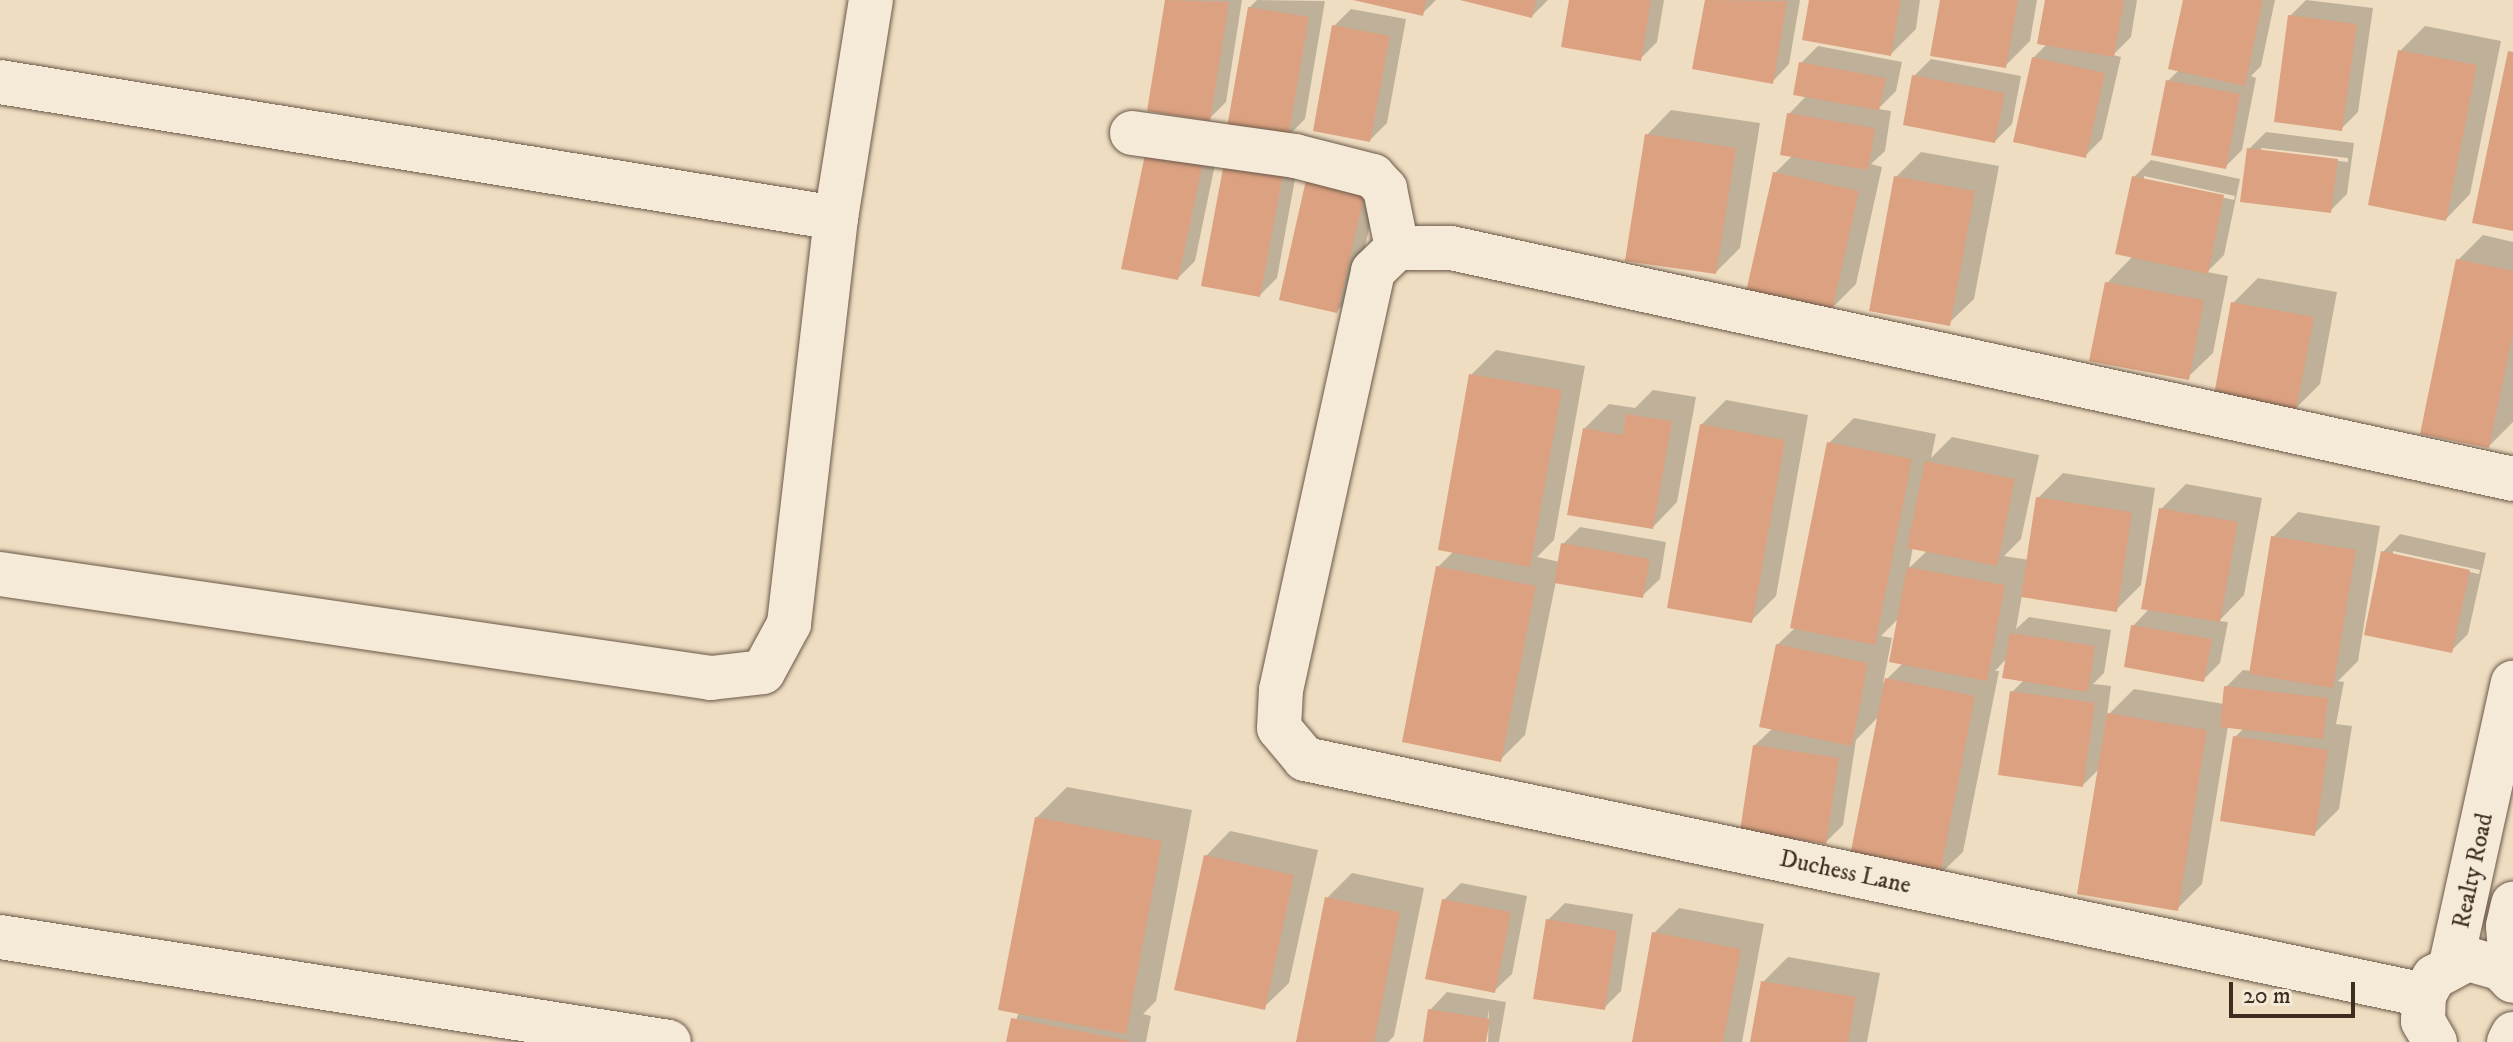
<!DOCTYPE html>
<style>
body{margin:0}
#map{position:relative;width:2513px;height:1042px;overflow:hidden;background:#efddc1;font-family:"IM FELL DW Pica",serif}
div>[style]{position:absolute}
.shadow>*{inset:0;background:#0003}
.building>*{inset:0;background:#dba180}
.roads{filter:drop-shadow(0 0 2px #6a5848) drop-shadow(0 0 2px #6a5848)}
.minor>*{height:44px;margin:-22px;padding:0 22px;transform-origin:22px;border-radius:22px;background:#f5e9d7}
span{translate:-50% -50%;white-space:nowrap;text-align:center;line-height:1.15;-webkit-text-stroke:6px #f5e9d7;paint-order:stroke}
.street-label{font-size:24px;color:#3d2c20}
.scale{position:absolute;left:2229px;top:982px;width:126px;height:36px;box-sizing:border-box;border:4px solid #3d2c20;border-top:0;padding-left:10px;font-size:24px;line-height:28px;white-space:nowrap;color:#3d2c20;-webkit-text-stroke:6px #f5e9d7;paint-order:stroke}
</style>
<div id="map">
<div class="shadow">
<i style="clip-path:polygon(1167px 0,1242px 0,1226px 102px,1209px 119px,1149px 109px)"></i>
<i style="clip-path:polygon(1257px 0,1325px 1px,1305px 119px,1288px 136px,1249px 8px)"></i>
<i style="clip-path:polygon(1355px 0,1436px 0,1422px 14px)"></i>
<i style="clip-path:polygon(1462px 0,1548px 0,1532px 16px)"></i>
<i style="clip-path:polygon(1571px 0,1664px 0,1657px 42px,1640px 59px)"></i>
<i style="clip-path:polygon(1707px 0,1800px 0,1789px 64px,1772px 82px,1695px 67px)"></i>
<i style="clip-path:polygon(1811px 0,1920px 0,1916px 29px,1891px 54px)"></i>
<i style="clip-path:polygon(1942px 0,2037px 0,2030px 41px,2005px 66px)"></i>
<i style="clip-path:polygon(2047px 0,2137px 0,2131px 37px,2113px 55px,2121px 57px,2102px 139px,2085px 156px,2033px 58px,2048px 43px)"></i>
<i style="clip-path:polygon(2185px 0,2275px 0,2261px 66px,2251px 76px,2256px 78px,2242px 150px,2225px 167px,2168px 81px,2179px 70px)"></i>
<i style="clip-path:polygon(2306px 0,2373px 8px,2358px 112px,2341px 129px,2290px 16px)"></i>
<i style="clip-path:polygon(1351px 9px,1406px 19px,1387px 123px,1370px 140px,1334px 26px)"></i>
<i style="clip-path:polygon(2425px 26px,2501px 41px,2470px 194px,2446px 219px,2400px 51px)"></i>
<i style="clip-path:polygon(1818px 46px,1902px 62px,1896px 91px,1878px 109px,1891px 111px,1885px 151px,1871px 164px,1882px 167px,1856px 284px,1831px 309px,1775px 173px,1793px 155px,1789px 114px,1807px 95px,1801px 63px)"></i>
<i style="clip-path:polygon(1931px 59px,2021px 76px,2012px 124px,1995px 141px,1914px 76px)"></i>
<i style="clip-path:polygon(1671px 110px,1760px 123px,1740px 248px,1716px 272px,1647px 135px)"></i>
<i style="clip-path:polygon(evenodd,2266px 132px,2354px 143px,2347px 194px,2330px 211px,2249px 149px,2266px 132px,2261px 148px,2348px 158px,2348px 162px,2261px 152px,2261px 148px)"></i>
<i style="clip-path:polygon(1219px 145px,1195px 261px,1178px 278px,1148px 151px)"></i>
<i style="clip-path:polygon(1921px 152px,1999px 166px,1974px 299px,1949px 323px,1896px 177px)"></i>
<i style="clip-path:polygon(1299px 157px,1277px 278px,1260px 295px,1226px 164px)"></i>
<i style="clip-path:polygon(evenodd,2151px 160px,2240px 179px,2224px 255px,2207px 272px,2228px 276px,2213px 353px,2188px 377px,2107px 283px,2133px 256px,2134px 177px,2151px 160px,2144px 176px,2235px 196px,2234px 200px,2144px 180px,2144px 176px)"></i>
<i style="clip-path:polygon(1381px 177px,1354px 294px,1337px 311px,1281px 299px)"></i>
<i style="clip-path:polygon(2483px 235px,2513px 242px,2513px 422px,2489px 446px,2458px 260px)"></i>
<i style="clip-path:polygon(2258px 278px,2337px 292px,2320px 384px,2295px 409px,2233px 303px)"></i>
<i style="clip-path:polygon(1496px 350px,1585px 366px,1554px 540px,1537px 557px,1560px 562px,1563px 544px,1580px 527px,1666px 542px,1660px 579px,1642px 596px,1556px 581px,1525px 735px,1500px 760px,1438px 567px,1454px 551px,1471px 375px)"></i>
<i style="clip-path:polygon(1653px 390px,1696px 397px,1677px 502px,1653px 527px,1584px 429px,1609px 404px,1635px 408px)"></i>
<i style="clip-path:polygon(1726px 400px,1808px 415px,1776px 596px,1751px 621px,1701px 425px)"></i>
<i style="clip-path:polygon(evenodd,1854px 418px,1936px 434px,1931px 458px,1952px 437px,2039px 455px,2021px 539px,2004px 556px,2029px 560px,2038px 498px,2063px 473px,2155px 488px,2141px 585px,2116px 610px,2022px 595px,2016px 629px,2029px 617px,2111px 630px,2104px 673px,2093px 684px,2111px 686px,2107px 716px,2134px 689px,2224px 704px,2226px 687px,2243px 670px,2251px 671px,2273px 537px,2298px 512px,2380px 526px,2358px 661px,2338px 681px,2344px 682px,2336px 724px,2352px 726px,2339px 809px,2314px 834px,2235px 737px,2244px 728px,2228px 726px,2202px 884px,2177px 909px,2100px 768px,2083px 785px,2012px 692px,2024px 680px,2008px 657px,1995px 671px,1999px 671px,1963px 852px,1938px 876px,1880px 715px,1856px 740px,1843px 825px,1826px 842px,1754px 746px,1773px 728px,1777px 645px,1796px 627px,1829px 443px,1854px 418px,1913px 547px,1928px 550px,1909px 568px,1913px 547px,1854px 418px,1900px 617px,1903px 663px,1883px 683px,1892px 638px,1881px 636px,1900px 617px)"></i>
<i style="clip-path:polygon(2186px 484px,2262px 498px,2244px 595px,2219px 621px,2228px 622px,2220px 663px,2203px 680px,2133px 626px,2150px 608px,2161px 509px)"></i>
<i style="clip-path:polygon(evenodd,2400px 534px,2486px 553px,2468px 634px,2451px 651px,2383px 552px,2400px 534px,2393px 551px,2480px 570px,2479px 574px,2393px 555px,2393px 551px)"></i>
<i style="clip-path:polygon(1067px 787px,1192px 810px,1156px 1001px,1143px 1014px,1151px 1016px,1146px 1042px,1008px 1042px,1019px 1012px,1036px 818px)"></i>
<i style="clip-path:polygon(1230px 831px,1318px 850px,1289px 983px,1264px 1007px,1206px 856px)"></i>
<i style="clip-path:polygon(1352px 873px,1424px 888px,1394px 1036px,1388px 1042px,1298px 1042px,1327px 898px)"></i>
<i style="clip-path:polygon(1461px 883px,1527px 896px,1512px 974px,1494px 991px,1444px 900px)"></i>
<i style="clip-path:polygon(1565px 903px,1633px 914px,1621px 991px,1604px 1008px,1548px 920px)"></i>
<i style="clip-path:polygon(1679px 908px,1764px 924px,1742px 1042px,1634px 1042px,1654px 933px)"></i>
<i style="clip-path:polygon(1788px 957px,1880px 973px,1867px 1042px,1752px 1042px,1763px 982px)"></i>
<i style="clip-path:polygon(1447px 992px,1506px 1002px,1499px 1042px,1488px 1042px,1489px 1009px,1484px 1042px,1425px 1042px,1430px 1010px)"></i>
</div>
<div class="building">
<i style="clip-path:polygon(1165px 0,1229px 2px,1210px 121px,1147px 111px)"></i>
<i style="clip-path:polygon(1353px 0,1426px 0,1423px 16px)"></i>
<i style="clip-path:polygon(1460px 0,1536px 0,1532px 18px)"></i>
<i style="clip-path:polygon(1569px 0,1651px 0,1641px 61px,1561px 47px)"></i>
<i style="clip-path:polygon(1705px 0,1787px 1px,1773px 84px,1692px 69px)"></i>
<i style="clip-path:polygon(1809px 0,1901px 0,1891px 56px,1802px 40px)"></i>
<i style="clip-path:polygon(1940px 0,2018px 0,2006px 68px,1930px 56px)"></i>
<i style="clip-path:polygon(2045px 0,2124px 0,2114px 57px,2037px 44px)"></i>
<i style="clip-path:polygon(2183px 0,2263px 0,2245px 86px,2168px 69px)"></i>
<i style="clip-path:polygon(1248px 7px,1309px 17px,1288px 138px,1227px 128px)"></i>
<i style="clip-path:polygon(2288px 15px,2357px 24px,2342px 131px,2274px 122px)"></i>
<i style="clip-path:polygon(1332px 25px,1390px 36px,1370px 142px,1313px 131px)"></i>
<i style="clip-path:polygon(2398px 50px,2477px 65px,2446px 221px,2368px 205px)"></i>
<i style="clip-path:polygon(2508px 51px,2513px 52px,2513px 231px,2472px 223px)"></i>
<i style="clip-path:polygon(2032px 57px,2105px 73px,2086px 158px,2013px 142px)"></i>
<i style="clip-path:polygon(1799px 62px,1886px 78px,1879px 110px,1793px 95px)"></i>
<i style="clip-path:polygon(1912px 75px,2005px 93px,1995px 143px,1903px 125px)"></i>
<i style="clip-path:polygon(2166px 80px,2240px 94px,2226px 169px,2151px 155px)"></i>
<i style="clip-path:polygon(1787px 113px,1875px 128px,1868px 170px,1780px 155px)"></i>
<i style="clip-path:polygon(1645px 134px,1736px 148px,1716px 274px,1625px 261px)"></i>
<i style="clip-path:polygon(2247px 148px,2338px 159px,2331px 213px,2240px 202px)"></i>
<i style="clip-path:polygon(1146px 150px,1203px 162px,1178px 280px,1121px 269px)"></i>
<i style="clip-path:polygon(1224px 163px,1283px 174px,1260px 297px,1201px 286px)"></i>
<i style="clip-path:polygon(1773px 172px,1859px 191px,1832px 311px,1746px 292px)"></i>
<i style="clip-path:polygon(1894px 176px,1975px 191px,1950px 326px,1869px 311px)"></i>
<i style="clip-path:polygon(2132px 176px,2224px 195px,2208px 274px,2115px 254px)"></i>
<i style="clip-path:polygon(1306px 180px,1365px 193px,1337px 313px,1279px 300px)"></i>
<i style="clip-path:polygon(2456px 259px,2513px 271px,2513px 333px,2489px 448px,2420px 434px)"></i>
<i style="clip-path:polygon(2105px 282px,2204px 300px,2189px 380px,2089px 361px)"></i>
<i style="clip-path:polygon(2231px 302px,2314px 317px,2296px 411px,2214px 395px)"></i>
<i style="clip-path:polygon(1469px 374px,1562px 390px,1530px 567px,1438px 550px)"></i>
<i style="clip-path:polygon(1626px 414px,1672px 421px,1653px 529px,1567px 515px,1583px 428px,1623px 435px)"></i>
<i style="clip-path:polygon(1700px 424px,1785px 440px,1752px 623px,1667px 608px)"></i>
<i style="clip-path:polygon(1827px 442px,1912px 459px,1875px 645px,1790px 628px)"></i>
<i style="clip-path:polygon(1925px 461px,2015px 479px,1997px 566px,1907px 548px)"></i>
<i style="clip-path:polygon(2036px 497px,2132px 512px,2117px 612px,2021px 597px)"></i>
<i style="clip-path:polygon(2159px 508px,2238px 522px,2220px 622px,2141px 609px)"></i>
<i style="clip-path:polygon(2271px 536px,2356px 550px,2333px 688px,2249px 674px)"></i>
<i style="clip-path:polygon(1561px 543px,1650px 559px,1643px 598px,1554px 583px)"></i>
<i style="clip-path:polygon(2381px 551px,2470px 570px,2452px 653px,2364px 635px)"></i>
<i style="clip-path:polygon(1436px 566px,1536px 586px,1501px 762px,1402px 742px)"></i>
<i style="clip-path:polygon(1907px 567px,2005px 585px,1987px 681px,1889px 662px)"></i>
<i style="clip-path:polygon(2131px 625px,2212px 639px,2204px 682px,2124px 667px)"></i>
<i style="clip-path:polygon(2010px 633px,2095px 646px,2088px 692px,2002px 678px)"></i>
<i style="clip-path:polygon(1776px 644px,1868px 663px,1852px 746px,1759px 727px)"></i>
<i style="clip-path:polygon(1885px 678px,1975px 696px,1939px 879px,1849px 861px)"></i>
<i style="clip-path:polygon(2224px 686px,2328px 698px,2323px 739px,2220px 727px)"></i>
<i style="clip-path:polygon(2010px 691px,2095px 703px,2083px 787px,1998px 775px)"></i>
<i style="clip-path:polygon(2107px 713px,2207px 730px,2178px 911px,2077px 894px)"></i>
<i style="clip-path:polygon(2233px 736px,2328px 750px,2315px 836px,2220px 821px)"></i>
<i style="clip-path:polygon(1753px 745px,1839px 758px,1826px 844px,1740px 831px)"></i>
<i style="clip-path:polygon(1035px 817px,1162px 841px,1126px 1034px,998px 1010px)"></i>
<i style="clip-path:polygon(1204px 855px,1294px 875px,1265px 1010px,1174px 990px)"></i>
<i style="clip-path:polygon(1325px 897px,1400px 912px,1374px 1042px,1296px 1042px)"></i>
<i style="clip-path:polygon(1442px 899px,1511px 912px,1495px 993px,1425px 979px)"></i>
<i style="clip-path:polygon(1546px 919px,1617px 931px,1605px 1010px,1533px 999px)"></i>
<i style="clip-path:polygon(1652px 932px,1741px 949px,1723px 1042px,1632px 1042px)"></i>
<i style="clip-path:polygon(1761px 981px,1856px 997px,1848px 1042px,1750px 1042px)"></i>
<i style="clip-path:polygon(1428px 1009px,1490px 1019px,1486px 1042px,1423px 1042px)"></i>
<i style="clip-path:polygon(1011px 1018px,1130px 1041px,1130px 1042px,1006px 1042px)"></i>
</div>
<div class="roads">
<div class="minor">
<i style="left:0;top:82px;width:847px;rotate:9.24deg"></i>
<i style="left:1132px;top:133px;width:165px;rotate:8deg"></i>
<i style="left:1295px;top:156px;width:81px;rotate:14.4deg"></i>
<i style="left:1373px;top:176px;width:18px;rotate:47deg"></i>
<i style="left:1385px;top:189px;width:60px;rotate:78.5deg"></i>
<i style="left:0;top:574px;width:719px;rotate:8.32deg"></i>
<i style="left:711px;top:678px;width:52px;rotate:-6.6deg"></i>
<i style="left:763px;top:672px;width:55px;rotate:-61.6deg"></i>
<i style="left:789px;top:624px;width:409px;rotate:-83.4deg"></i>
<i style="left:836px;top:218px;width:221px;rotate:-80.9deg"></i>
<i style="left:0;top:937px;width:677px;rotate:8.92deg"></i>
<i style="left:2451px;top:964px;width:288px;rotate:-77.6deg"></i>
<i style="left:2512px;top:980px;width:54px;rotate:-94.2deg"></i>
<i style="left:2508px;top:926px;width:23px;rotate:-77deg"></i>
<i style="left:2424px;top:995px;width:1144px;rotate:-168.09deg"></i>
<i style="left:1305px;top:759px;width:40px;rotate:-130deg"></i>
<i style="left:1279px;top:728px;width:38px;rotate:-87deg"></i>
<i style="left:1281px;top:690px;width:429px;rotate:-77.6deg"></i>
<i style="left:1373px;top:271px;width:33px;rotate:-44deg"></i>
<i style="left:1397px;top:248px;width:54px"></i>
<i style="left:1451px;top:248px;width:1087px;rotate:12.27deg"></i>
<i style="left:2435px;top:1042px;width:24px;rotate:-120deg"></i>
<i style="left:2423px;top:1021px;width:26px;rotate:-88deg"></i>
<i style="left:2424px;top:995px;width:21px;rotate:-61deg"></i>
<i style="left:2434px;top:977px;width:38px;rotate:-28deg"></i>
<i style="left:2468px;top:959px;width:33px;rotate:16deg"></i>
<i style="left:2500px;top:968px;width:18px;rotate:45deg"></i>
<i style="left:2509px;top:1042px;width:9px;rotate:-63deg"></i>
</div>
</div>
<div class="street-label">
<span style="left:2474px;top:871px;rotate:-78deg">Realty Road</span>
<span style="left:1845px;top:873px;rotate:12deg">Duchess Lane</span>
</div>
<div class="scale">20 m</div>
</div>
